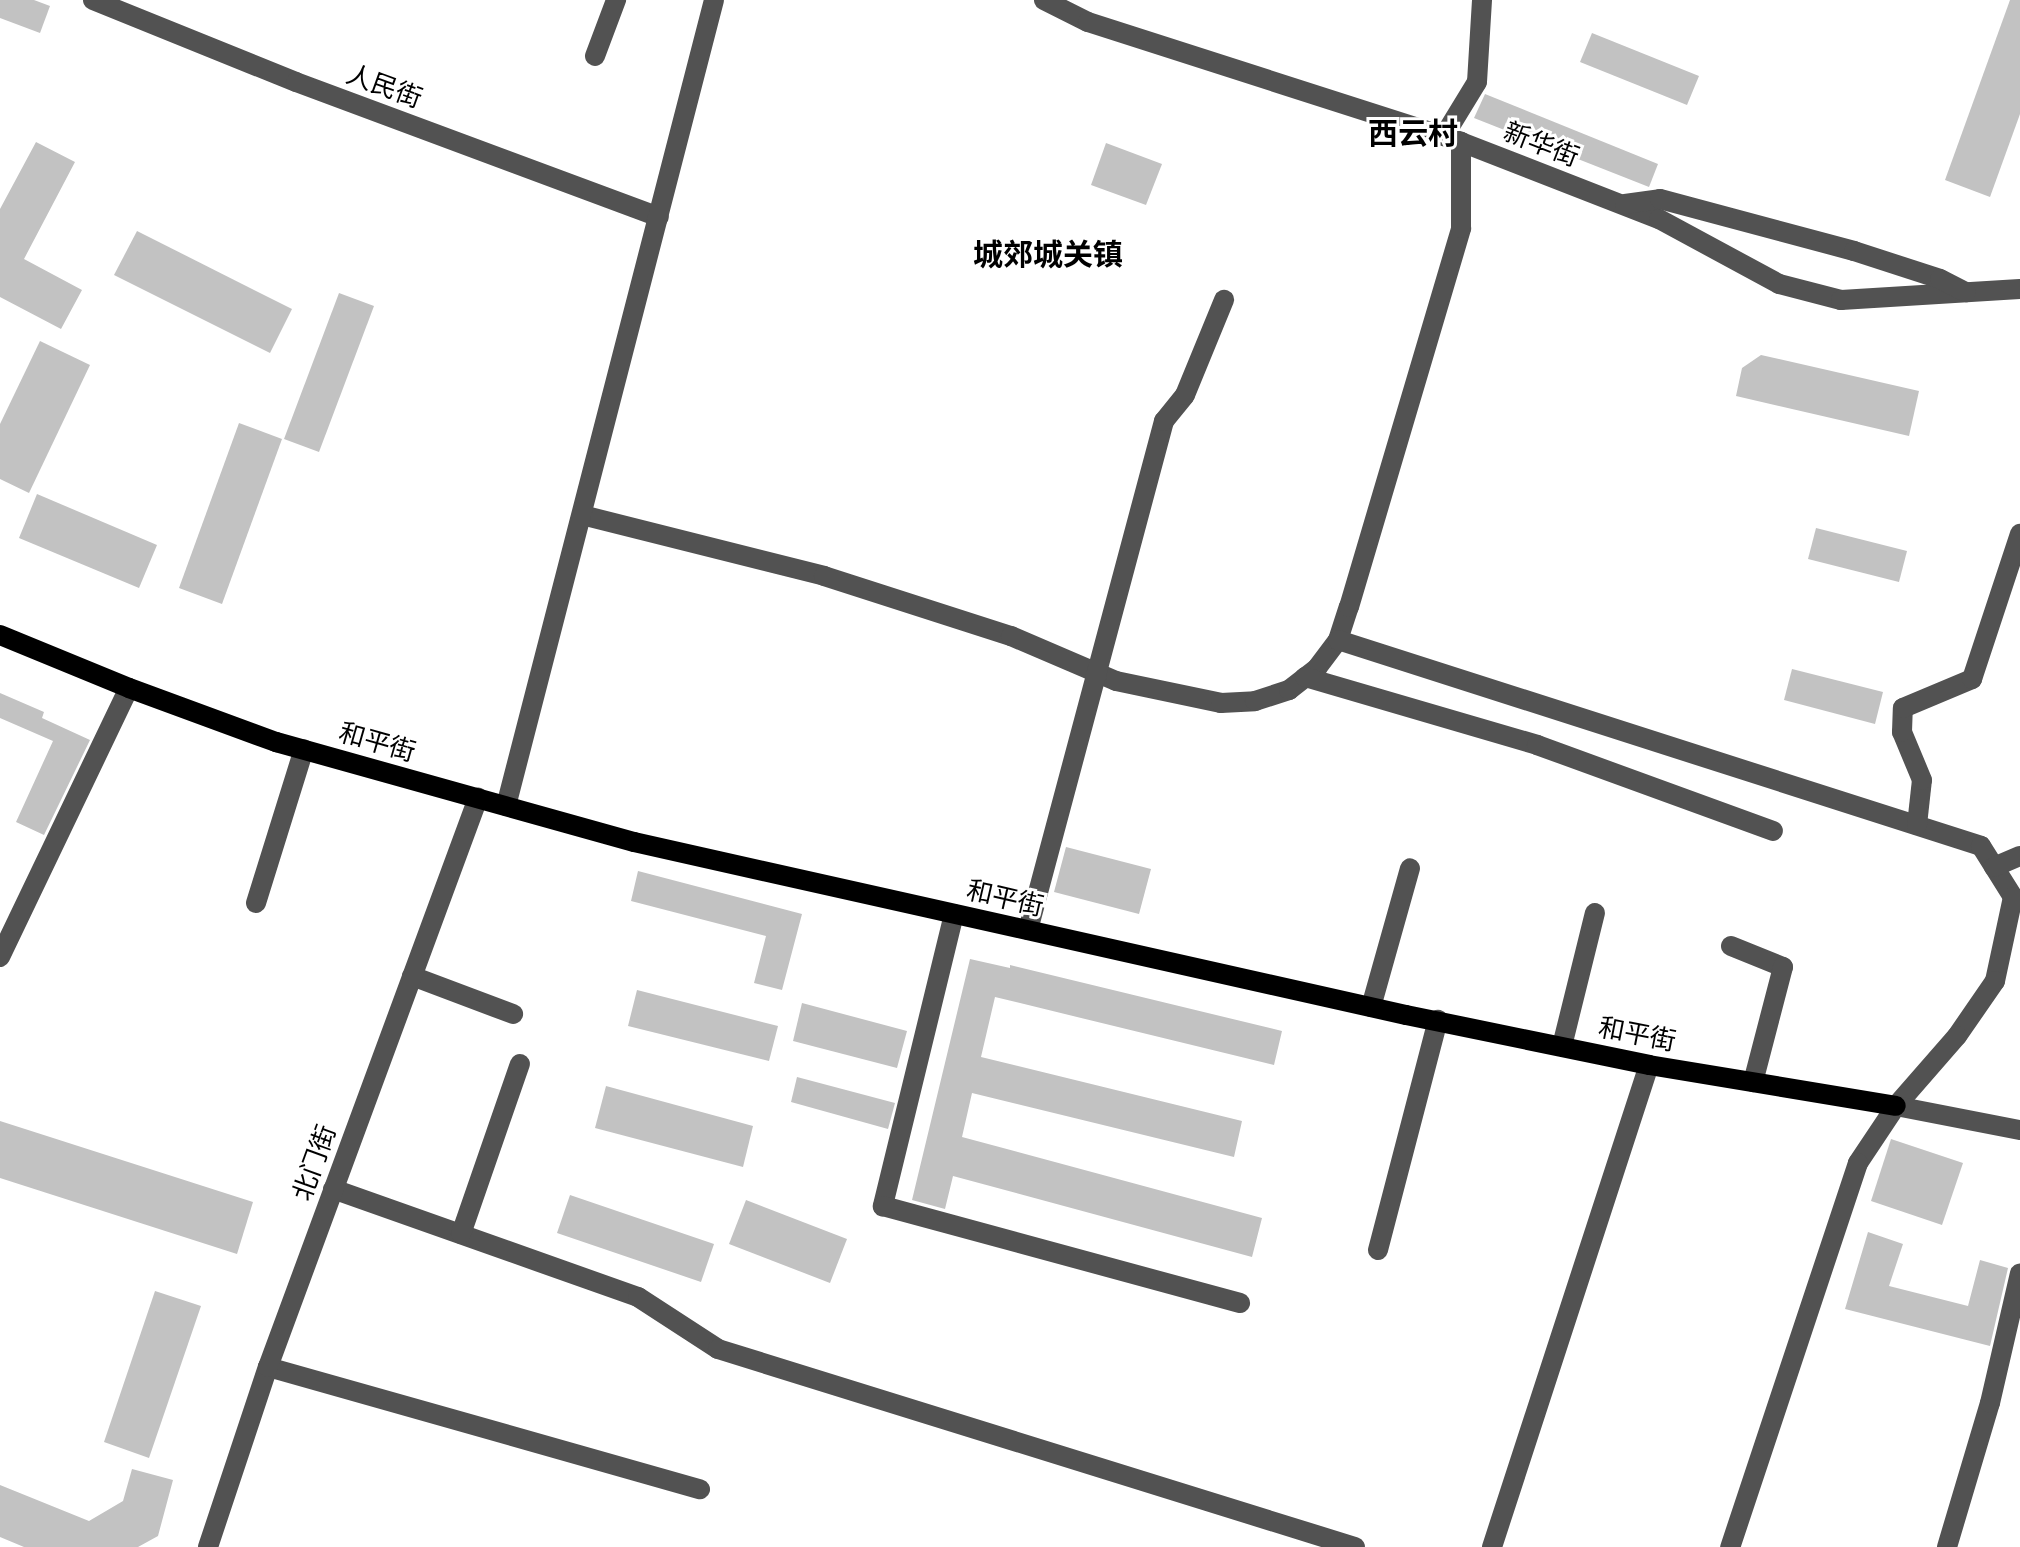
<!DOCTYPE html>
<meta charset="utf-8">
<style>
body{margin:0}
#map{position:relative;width:2020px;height:1547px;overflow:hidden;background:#fff;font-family:Poppins,"Noto Sans SC",sans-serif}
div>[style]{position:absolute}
.building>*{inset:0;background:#c2c2c2}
.minor>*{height:20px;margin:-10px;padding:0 10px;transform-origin:10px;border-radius:10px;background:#525252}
.major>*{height:20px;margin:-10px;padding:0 10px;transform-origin:10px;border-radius:10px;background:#000}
span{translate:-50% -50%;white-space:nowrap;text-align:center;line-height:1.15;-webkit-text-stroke:6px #fff;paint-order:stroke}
.street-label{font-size:26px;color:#000}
.quarter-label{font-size:30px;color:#000;font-weight:700}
</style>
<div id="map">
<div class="building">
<i style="clip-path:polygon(0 0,34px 0,50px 6px,40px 33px,0 18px)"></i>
<i style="clip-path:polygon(2010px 0,2020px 0,2020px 114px,1990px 197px,1945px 180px)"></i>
<i style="clip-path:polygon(1592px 33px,1699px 76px,1687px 105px,1580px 62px)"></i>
<i style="clip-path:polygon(1485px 94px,1658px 164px,1649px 187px,1474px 118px)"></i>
<i style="clip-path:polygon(36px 142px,75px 162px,24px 259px,82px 290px,61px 329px,0 297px,0 209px)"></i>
<i style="clip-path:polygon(1106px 143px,1162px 164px,1146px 205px,1091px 185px)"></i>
<i style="clip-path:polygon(137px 231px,292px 309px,270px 353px,114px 275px)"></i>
<i style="clip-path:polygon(339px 293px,374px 306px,319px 452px,284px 439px)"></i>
<i style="clip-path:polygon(40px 341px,90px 365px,29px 493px,0 479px,0 424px)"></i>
<i style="clip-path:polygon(1761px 355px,1919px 391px,1909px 436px,1736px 396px,1742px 368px)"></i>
<i style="clip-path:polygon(239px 423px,282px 439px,222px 604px,179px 588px)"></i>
<i style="clip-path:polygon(37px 494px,157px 545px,139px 588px,19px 538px)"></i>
<i style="clip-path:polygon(1816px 528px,1907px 551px,1899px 582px,1808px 559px)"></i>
<i style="clip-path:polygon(1792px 669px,1883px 692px,1875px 724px,1784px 700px)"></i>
<i style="clip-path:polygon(0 693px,44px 712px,42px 718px,90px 740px,44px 835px,16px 822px,53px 741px,0 718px)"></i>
<i style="clip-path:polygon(1066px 847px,1151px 869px,1139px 914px,1054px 892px)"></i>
<i style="clip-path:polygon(638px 871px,802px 914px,782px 990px,754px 983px,766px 936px,631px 901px)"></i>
<i style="clip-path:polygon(970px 959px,1010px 968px,1010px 965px,1282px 1031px,1274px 1065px,995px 997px,981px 1057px,1242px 1121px,1234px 1157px,972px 1093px,962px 1137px,1262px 1218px,1252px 1257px,953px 1176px,945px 1209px,912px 1200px)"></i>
<i style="clip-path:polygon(637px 990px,778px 1026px,769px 1061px,628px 1026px)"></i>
<i style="clip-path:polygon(802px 1003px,907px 1031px,897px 1068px,793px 1041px)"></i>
<i style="clip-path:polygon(797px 1077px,895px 1103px,888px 1129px,791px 1102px)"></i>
<i style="clip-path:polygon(606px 1086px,753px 1126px,743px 1167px,595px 1128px)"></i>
<i style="clip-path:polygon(0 1121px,253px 1202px,237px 1254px,0 1178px)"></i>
<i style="clip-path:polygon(1891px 1139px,1963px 1163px,1942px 1225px,1871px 1201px)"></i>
<i style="clip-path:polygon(570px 1195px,714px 1244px,701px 1282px,557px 1233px)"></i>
<i style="clip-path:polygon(746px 1200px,847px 1239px,830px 1283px,729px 1244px)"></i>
<i style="clip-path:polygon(1868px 1232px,1903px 1244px,1889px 1286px,1968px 1306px,1980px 1260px,2008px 1268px,1990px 1346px,1845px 1309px)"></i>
<i style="clip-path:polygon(155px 1291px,201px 1306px,149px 1458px,104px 1442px)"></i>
<i style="clip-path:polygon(132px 1469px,173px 1480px,158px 1536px,138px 1547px,24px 1547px,0 1537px,0 1485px,89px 1521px,123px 1501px)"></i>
</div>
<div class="minor">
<i style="left:93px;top:0;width:219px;rotate:22deg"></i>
<i style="left:296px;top:82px;width:387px;rotate:20.4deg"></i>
<i style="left:1044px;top:0;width:49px;rotate:26.6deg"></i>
<i style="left:1088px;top:22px;width:392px;rotate:17.8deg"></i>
<i style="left:1461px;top:142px;width:212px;rotate:21.3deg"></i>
<i style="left:1659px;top:219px;width:136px;rotate:28.4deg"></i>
<i style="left:1779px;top:284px;width:64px;rotate:14.5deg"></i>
<i style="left:1841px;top:300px;width:179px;rotate:-3.5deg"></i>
<i style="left:595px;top:56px;width:60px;rotate:-69.4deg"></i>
<i style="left:1444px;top:136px;width:63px;rotate:-58.6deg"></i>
<i style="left:1477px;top:82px;width:82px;rotate:-86.5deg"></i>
<i style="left:1625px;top:204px;width:35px;rotate:-8deg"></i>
<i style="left:1660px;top:199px;width:201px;rotate:15deg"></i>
<i style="left:1854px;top:251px;width:90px;rotate:18deg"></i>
<i style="left:1940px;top:279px;width:29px;rotate:27deg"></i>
<i style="left:582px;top:515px;width:250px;rotate:14.1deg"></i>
<i style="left:824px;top:576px;width:196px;rotate:17.8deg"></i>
<i style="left:1011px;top:636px;width:114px;rotate:23.2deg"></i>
<i style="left:1116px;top:681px;width:107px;rotate:11.8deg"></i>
<i style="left:1221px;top:703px;width:34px;rotate:-3deg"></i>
<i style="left:1255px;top:701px;width:36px;rotate:-18deg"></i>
<i style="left:1289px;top:690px;width:36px;rotate:-38deg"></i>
<i style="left:1317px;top:668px;width:35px;rotate:-53deg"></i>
<i style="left:1338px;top:640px;width:35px;rotate:-72deg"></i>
<i style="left:1349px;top:607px;width:395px;rotate:-73.5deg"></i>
<i style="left:1461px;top:228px;width:86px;rotate:-90deg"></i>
<i style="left:1338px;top:640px;width:675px;rotate:17.76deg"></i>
<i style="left:1981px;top:846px;width:60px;rotate:57.9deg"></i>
<i style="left:2013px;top:897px;width:86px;rotate:102.1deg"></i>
<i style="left:1995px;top:981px;width:67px;rotate:124.6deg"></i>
<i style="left:1957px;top:1036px;width:93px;rotate:131.1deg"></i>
<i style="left:1896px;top:1106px;width:69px;rotate:123.7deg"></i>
<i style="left:1858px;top:1163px;width:405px;rotate:108.4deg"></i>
<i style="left:1305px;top:677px;width:242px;rotate:16.3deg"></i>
<i style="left:1537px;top:745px;width:251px;rotate:20deg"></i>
<i style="left:506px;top:806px;width:832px;rotate:-75.53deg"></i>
<i style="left:1917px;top:825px;width:45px;rotate:-83.7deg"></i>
<i style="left:1922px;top:780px;width:52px;rotate:-112.6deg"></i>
<i style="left:1902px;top:732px;width:24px;rotate:-88deg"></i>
<i style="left:1903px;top:708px;width:75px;rotate:-22.8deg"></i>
<i style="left:1972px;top:679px;width:153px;rotate:-71.7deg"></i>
<i style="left:1994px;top:867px;width:28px;rotate:-23deg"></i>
<i style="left:256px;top:903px;width:161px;rotate:-72.7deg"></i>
<i style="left:954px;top:914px;width:301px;rotate:103.7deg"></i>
<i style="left:883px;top:1206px;width:370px;rotate:15.2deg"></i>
<i style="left:1028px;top:930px;width:527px;rotate:-75.04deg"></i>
<i style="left:1164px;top:421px;width:33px;rotate:-51deg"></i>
<i style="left:1185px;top:395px;width:103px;rotate:-67.7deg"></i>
<i style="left:1731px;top:946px;width:56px;rotate:22deg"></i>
<i style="left:1783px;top:967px;width:119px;rotate:104.6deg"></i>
<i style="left:0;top:957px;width:298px;rotate:-64.4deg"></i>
<i style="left:412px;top:976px;width:108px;rotate:20.6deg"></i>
<i style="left:1371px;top:1007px;width:144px;rotate:-74.3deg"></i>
<i style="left:1562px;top:1046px;width:137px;rotate:-76.1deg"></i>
<i style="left:1896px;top:1106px;width:126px;rotate:11deg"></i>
<i style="left:333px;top:1189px;width:324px;rotate:19.5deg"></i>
<i style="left:638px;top:1297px;width:95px;rotate:33deg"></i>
<i style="left:718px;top:1349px;width:667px;rotate:17.27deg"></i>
<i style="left:461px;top:1234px;width:180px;rotate:-70.9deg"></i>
<i style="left:1378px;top:1250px;width:238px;rotate:-75.4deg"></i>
<i style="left:268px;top:1367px;width:449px;rotate:15.8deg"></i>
<i style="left:208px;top:1547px;width:190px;rotate:-71.6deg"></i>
<i style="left:268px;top:1367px;width:607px;rotate:-69.74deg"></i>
<i style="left:1492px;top:1547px;width:507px;rotate:-71.96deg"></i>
<i style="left:1947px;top:1547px;width:150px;rotate:-73.4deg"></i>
<i style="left:1990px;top:1403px;width:133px;rotate:-77deg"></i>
</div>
<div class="major">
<i style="left:0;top:635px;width:139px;rotate:22.3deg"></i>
<i style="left:129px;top:688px;width:157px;rotate:20.2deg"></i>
<i style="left:276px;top:742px;width:372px;rotate:15.6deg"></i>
<i style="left:634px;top:842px;width:791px;rotate:12.63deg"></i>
<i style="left:1406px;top:1015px;width:248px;rotate:11.6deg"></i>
<i style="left:1649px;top:1065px;width:250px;rotate:9.4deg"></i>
</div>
<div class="street-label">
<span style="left:384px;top:87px;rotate:20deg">人民街</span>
<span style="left:1541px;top:145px;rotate:21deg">新华街</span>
<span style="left:377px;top:743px;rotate:16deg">和平街</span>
<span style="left:1005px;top:899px;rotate:13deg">和平街</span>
<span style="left:1637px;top:1035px;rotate:11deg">和平街</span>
<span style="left:315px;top:1163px;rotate:-70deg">北门街</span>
</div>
<div class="quarter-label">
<span style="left:1413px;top:134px">西云村</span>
<span style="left:1048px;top:255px">城郊城关镇</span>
</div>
</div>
